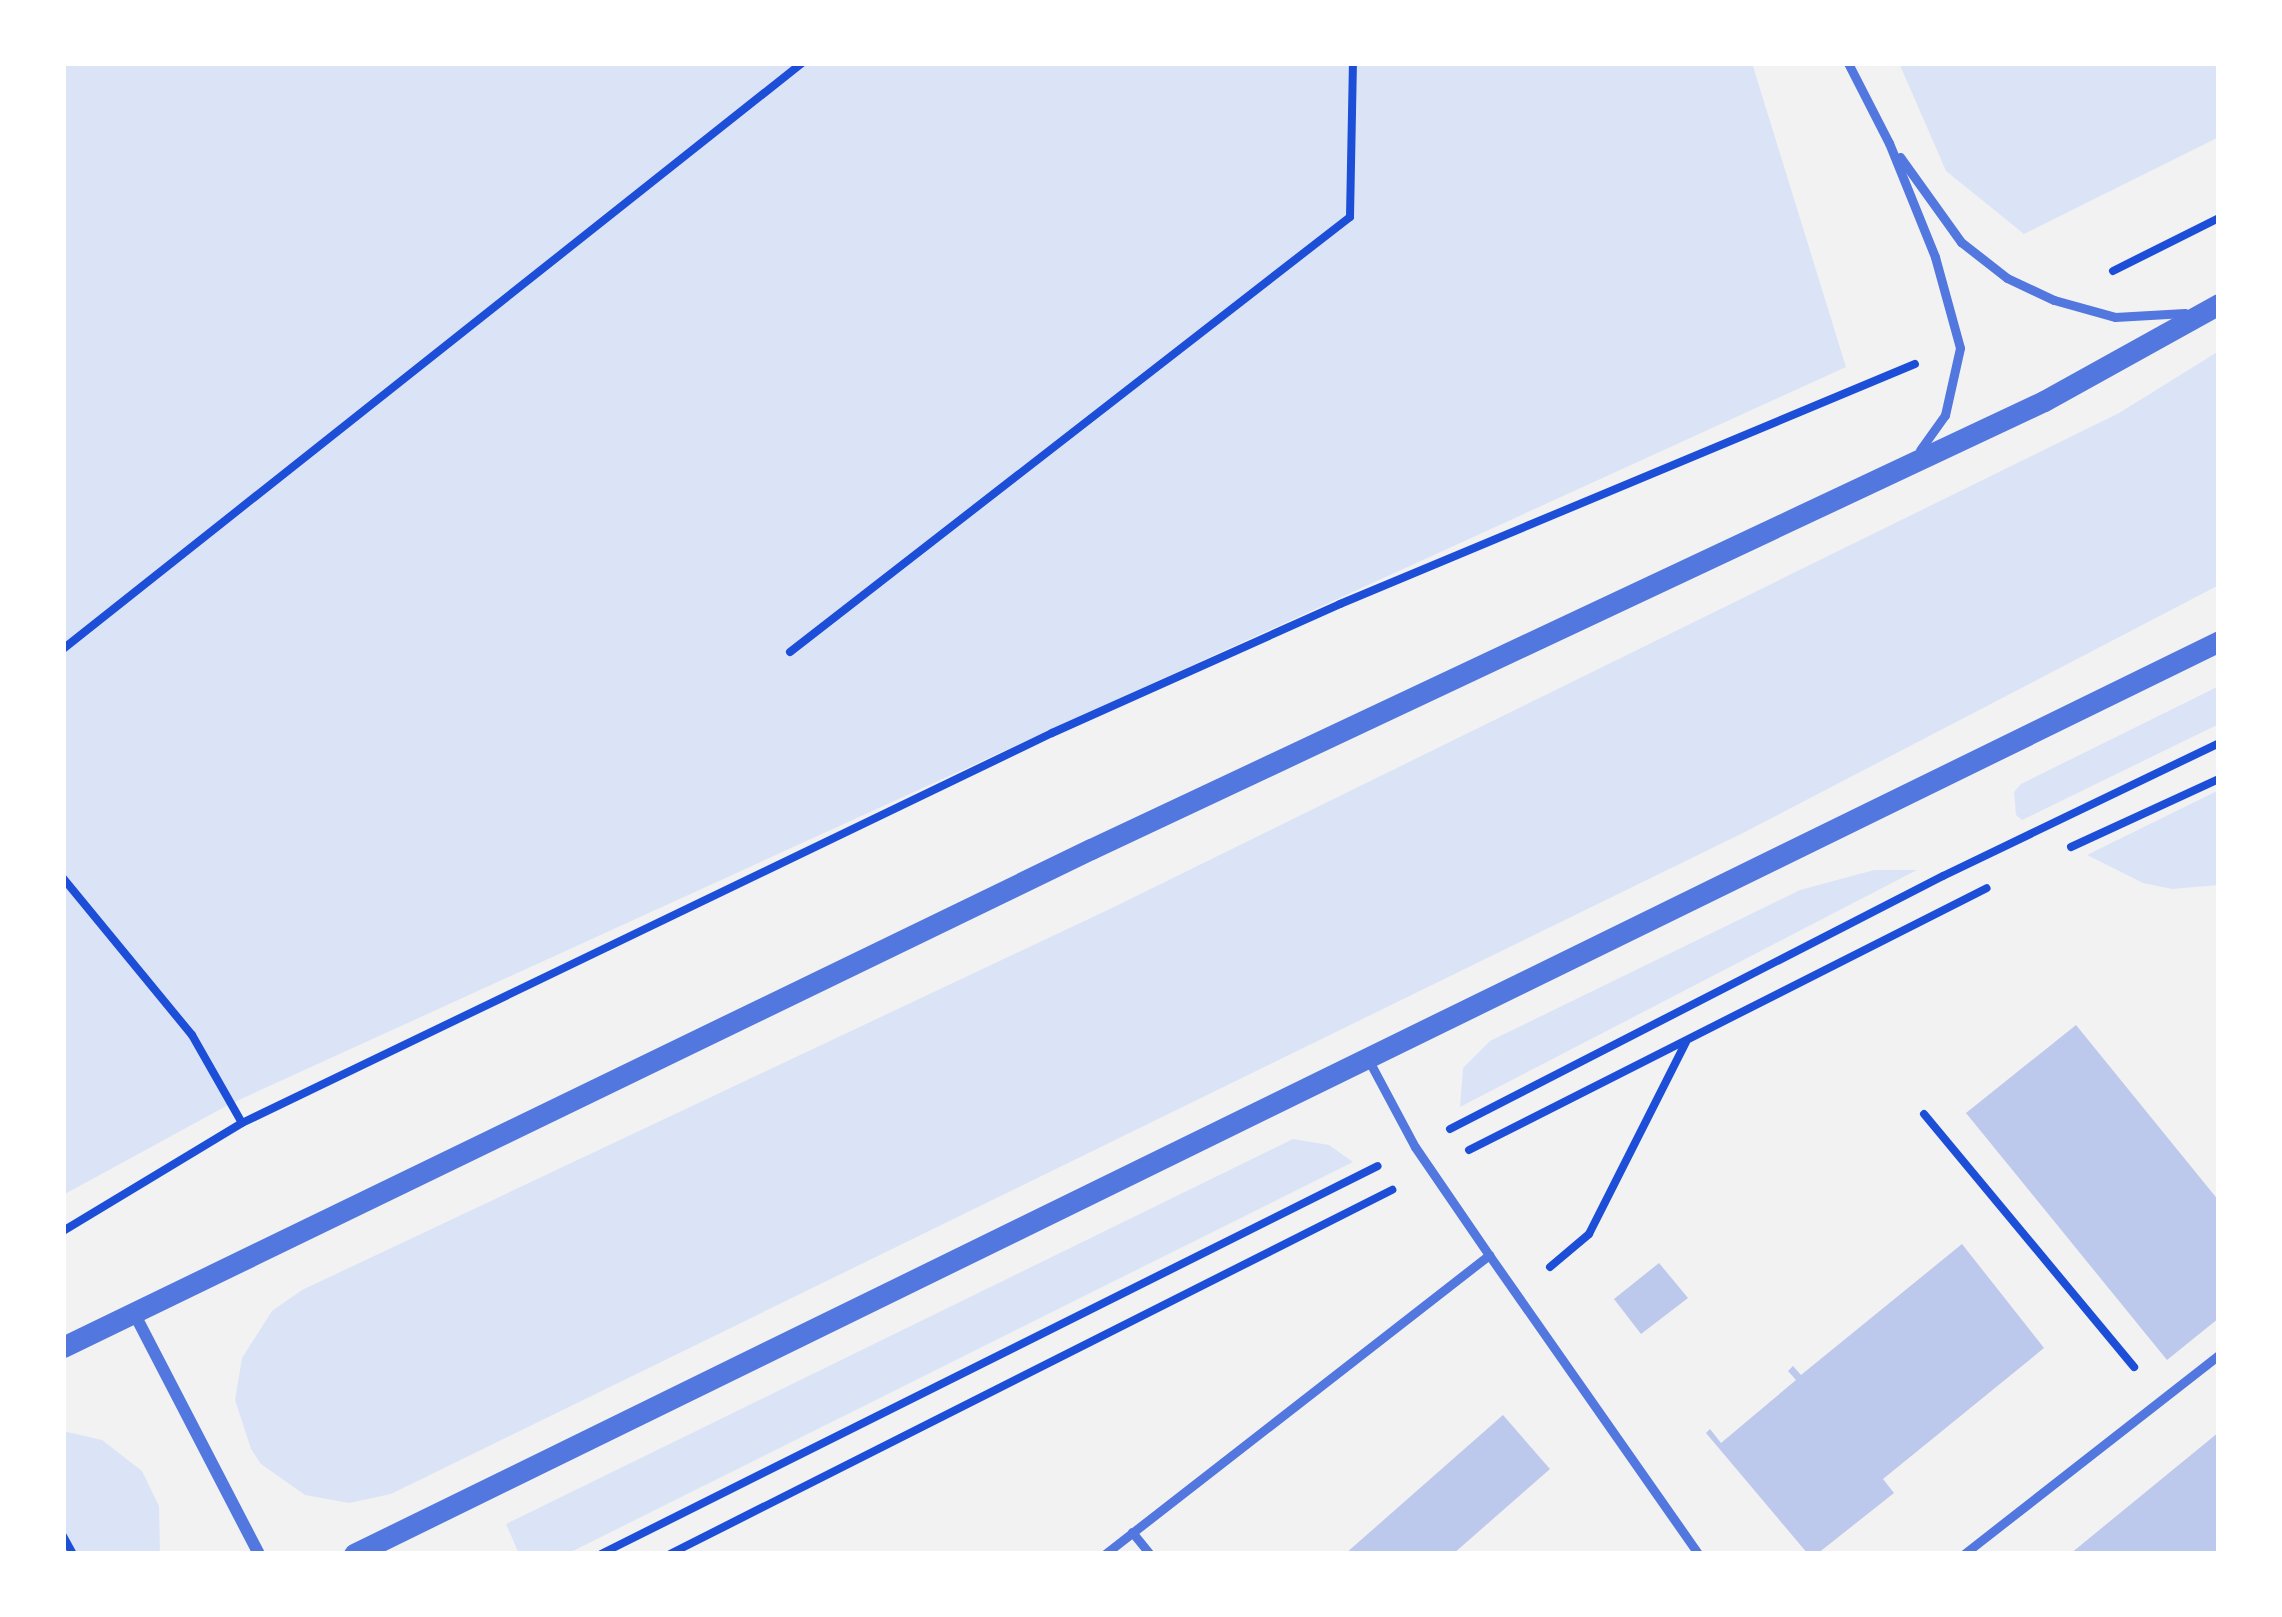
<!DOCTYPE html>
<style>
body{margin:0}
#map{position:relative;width:2282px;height:1617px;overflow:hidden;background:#f2f2f2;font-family:"Fira Sans Condensed",sans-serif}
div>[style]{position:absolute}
.green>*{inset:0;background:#dbe4f7}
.building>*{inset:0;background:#bdc9ec}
.path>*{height:8px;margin:-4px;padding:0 4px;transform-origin:4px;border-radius:4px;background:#1d4ed8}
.service>*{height:9px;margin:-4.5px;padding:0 4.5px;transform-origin:4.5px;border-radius:4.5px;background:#5277de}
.minor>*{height:12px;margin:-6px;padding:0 6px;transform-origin:6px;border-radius:6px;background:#5277de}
.tertiary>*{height:21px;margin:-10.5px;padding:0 10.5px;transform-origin:10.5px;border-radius:10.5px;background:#5277de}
span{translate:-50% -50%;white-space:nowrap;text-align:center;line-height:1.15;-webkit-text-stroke:12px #fff;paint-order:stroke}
.frame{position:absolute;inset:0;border:66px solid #fff;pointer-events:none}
</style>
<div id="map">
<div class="green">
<i style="clip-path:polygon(63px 63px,1752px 63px,1846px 367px,230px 1104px,63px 1195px)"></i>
<i style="clip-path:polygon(1899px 63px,2219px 63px,2219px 137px,2024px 234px,1946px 171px)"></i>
<i style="clip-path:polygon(2219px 351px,2219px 585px,1745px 832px,391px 1494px,349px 1503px,305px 1495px,261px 1464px,251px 1449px,235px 1400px,242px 1358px,272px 1311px,302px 1290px,1116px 906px,2119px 413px)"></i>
<i style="clip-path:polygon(2219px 686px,2219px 724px,2022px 820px,2016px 815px,2014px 792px,2021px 784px)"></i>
<i style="clip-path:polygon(2219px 790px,2219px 885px,2172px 889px,2143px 883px,2087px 855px)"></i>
<i style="clip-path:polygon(1874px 870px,1917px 870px,1460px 1107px,1463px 1068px,1490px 1041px,1800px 890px)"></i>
<i style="clip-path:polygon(1293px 1139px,1329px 1145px,1353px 1162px,567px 1554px,519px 1554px,506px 1524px)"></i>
<i style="clip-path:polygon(63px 1431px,102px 1440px,142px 1471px,159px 1506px,160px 1554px,63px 1554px)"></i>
</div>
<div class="building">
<i style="clip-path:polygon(2076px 1025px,2219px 1201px,2219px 1318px,2167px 1360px,1966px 1113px)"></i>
<i style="clip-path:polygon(1962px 1244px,2044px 1348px,1883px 1479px,1894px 1493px,1817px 1554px,1808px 1554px,1706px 1433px,1710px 1429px,1721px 1443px,1796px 1380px,1788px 1371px,1793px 1366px,1801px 1375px)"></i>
<i style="clip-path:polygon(1659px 1263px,1688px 1298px,1641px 1334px,1614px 1299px)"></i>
<i style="clip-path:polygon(1503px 1415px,1550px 1469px,1453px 1554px,1345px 1554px)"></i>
<i style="clip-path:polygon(2219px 1432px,2219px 1554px,2070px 1554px)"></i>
</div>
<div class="path">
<i style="left:2113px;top:271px;width:119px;rotate:-26.6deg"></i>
<i style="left:63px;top:649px;width:943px;rotate:-38.41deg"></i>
<i style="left:790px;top:652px;width:709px;rotate:-37.84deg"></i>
<i style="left:1350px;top:217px;width:154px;rotate:-88.9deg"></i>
<i style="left:2071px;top:847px;width:163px;rotate:-24.7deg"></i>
<i style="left:63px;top:878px;width:203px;rotate:50.6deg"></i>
<i style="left:192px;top:1035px;width:101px;rotate:60.4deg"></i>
<i style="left:1924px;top:1114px;width:329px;rotate:50.3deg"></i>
<i style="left:1450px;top:1129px;width:554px;rotate:-27.17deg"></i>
<i style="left:1943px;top:876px;width:306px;rotate:-25.7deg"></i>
<i style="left:1469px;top:1150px;width:580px;rotate:-26.83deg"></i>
<i style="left:63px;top:1231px;width:209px;rotate:-31.1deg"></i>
<i style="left:242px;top:1123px;width:899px;rotate:-25.71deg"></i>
<i style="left:1052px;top:733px;width:316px;rotate:-24.1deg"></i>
<i style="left:1340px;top:604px;width:623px;rotate:-22.66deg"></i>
<i style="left:1550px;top:1267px;width:51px;rotate:-40.2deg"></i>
<i style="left:1589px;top:1234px;width:215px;rotate:-63.2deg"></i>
<i style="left:63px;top:1536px;width:21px;rotate:61deg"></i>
<i style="left:601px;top:1554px;width:868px;rotate:-26.54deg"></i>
<i style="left:670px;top:1554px;width:809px;rotate:-26.76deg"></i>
</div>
<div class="service">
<i style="left:1848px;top:63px;width:90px;rotate:62.9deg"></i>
<i style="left:1889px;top:143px;width:123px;rotate:68deg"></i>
<i style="left:1935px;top:257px;width:94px;rotate:74.6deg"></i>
<i style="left:1960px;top:348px;width:69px;rotate:102.6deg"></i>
<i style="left:1945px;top:415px;width:43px;rotate:125.5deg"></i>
<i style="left:1900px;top:157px;width:105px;rotate:54.3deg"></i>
<i style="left:1961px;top:242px;width:58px;rotate:38deg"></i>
<i style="left:2007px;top:278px;width:52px;rotate:25.1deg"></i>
<i style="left:2054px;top:300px;width:63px;rotate:15.6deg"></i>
<i style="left:2115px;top:317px;width:70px;rotate:-3.3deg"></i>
<i style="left:1489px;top:1255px;width:365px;rotate:55deg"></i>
<i style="left:1132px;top:1532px;width:28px;rotate:51deg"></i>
<i style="left:1105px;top:1554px;width:487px;rotate:-37.9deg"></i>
<i style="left:1489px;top:1255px;width:131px;rotate:-124.4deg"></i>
<i style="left:1415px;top:1147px;width:100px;rotate:-118.1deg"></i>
<i style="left:1964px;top:1554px;width:323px;rotate:-38deg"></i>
</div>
<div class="minor">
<i style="left:134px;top:1313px;width:271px;rotate:62.6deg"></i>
</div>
<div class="tertiary">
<i style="left:63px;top:1347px;width:1142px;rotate:-25.85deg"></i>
<i style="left:1091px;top:849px;width:1053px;rotate:-25.18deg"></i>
<i style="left:2044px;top:401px;width:200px;rotate:-29deg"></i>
<i style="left:354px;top:1554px;width:2076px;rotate:-26.08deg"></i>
</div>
<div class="frame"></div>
</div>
